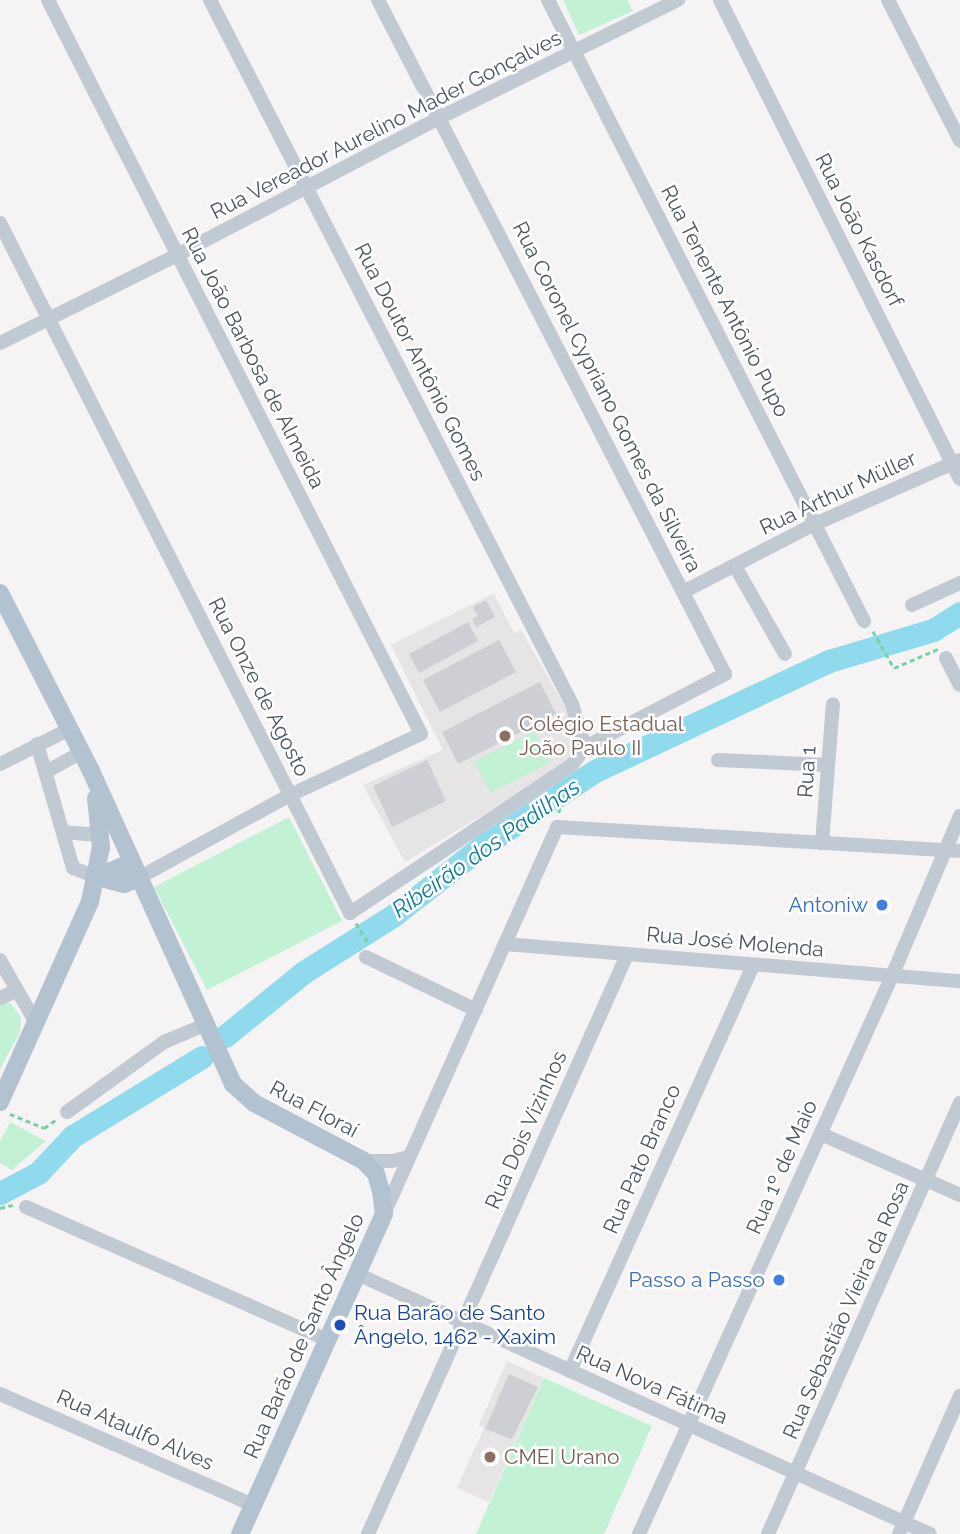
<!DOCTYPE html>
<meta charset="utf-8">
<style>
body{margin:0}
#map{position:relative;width:960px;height:1534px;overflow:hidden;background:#f5f3f3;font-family:Raleway,sans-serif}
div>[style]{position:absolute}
.education>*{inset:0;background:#e6e4e5}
.green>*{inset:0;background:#c3f1d5}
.river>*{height:23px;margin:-11.5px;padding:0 11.5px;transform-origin:11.5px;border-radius:11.5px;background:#90daee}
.building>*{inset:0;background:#cdcfd5}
.path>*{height:2.5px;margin-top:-1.25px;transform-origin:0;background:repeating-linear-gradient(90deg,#7ad0a6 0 5px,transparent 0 8.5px)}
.minor>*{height:14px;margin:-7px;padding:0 7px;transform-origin:7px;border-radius:7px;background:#c1cad2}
.major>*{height:18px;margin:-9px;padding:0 9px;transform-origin:9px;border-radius:9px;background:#b3c2d1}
.dots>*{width:19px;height:19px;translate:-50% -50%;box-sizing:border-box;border:4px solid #fff;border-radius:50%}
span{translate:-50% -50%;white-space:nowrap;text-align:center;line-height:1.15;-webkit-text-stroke:5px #fff;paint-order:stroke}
.street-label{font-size:21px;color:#4a5661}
.education-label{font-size:21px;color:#785e54}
.left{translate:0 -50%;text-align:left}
.shop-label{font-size:21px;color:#366cbe}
.right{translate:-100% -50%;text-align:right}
.transit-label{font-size:21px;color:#164399}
.water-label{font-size:23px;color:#0c7c9b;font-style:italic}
</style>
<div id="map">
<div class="education">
<i style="clip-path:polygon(494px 593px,514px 633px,521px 630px,574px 722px,571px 762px,405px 862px,363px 785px,443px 750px,391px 645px)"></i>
<i style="clip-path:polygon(507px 1361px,544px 1378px,489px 1502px,457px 1488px,484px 1428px,479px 1425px)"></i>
</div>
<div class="green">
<i style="clip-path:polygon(563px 0,627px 0,633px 11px,579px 35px)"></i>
<i style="clip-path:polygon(534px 731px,550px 763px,490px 793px,474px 761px)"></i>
<i style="clip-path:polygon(289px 817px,342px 921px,207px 990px,154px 887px)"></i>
<i style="clip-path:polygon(0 1002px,10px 1003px,21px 1017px,20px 1032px,0 1069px)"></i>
<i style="clip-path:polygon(10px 1122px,46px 1141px,12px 1170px,0 1163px,0 1141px)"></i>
<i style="clip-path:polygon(544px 1378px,652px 1426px,604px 1534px,476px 1534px)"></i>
</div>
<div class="river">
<i style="left:225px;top:1036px;width:102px;rotate:-39deg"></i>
<i style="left:304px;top:972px;width:107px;rotate:-32.3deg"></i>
<i style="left:394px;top:915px;width:110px;rotate:-38deg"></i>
<i style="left:481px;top:847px;width:137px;rotate:-33.7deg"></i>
<i style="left:595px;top:771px;width:259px;rotate:-25.2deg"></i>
<i style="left:829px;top:661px;width:109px;rotate:-16.6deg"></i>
<i style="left:933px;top:630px;width:32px;rotate:-32deg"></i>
<i style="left:0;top:1193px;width:43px;rotate:-27.8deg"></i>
<i style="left:38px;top:1173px;width:51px;rotate:-46.6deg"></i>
<i style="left:73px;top:1136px;width:151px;rotate:-31.5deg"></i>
</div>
<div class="building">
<i style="clip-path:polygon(486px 600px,495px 617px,476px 627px,472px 619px,478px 616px,473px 607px)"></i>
<i style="clip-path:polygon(468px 622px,478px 641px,419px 673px,409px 654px)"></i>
<i style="clip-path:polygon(499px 640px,516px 672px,440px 712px,423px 680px)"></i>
<i style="clip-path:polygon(540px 682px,556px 714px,458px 764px,442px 732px)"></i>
<i style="clip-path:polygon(427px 760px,446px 801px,392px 827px,373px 786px)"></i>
<i style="clip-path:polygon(509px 1374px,538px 1387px,512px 1439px,485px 1429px)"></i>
</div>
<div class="path">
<i style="left:873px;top:631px;width:43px;rotate:60.4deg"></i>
<i style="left:894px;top:668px;width:48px;rotate:-23.4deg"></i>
<i style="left:552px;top:796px;width:14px;rotate:56deg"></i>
<i style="left:560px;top:808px;width:6px;rotate:99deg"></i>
<i style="left:356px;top:923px;width:25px;rotate:58deg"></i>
<i style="left:10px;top:1114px;width:37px;rotate:22deg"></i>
<i style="left:44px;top:1128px;width:16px;rotate:-35deg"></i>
<i style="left:0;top:1208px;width:13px;rotate:-13deg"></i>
</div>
<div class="minor">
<i style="left:48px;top:0;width:823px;rotate:63.06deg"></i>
<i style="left:421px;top:734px;width:145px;rotate:155deg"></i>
<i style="left:290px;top:795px;width:171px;rotate:151.3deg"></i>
<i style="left:210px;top:0;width:792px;rotate:62.79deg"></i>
<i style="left:572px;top:704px;width:45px;rotate:73.2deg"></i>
<i style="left:548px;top:0;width:697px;rotate:63.03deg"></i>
<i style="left:720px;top:0;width:536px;rotate:63.39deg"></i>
<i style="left:888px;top:0;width:158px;rotate:62.9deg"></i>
<i style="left:0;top:223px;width:774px;rotate:63.1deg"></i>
<i style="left:350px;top:913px;width:267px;rotate:-33.7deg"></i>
<i style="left:572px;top:765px;width:22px;rotate:-54deg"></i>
<i style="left:585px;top:747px;width:158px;rotate:-27.5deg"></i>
<i style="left:725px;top:674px;width:758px;rotate:-117.24deg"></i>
<i style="left:0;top:343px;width:198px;rotate:-26.4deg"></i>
<i style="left:177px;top:255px;width:296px;rotate:-27.6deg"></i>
<i style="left:439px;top:118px;width:267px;rotate:-26.3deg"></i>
<i style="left:735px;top:566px;width:101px;rotate:60.4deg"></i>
<i style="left:683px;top:592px;width:148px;rotate:-27.3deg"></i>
<i style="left:815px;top:524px;width:158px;rotate:-23.8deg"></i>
<i style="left:912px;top:605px;width:53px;rotate:-24.6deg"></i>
<i style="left:946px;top:658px;width:30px;rotate:63deg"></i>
<i style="left:37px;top:744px;width:129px;rotate:73.8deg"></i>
<i style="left:73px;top:868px;width:26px;rotate:21deg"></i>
<i style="left:718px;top:760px;width:110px;rotate:2.6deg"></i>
<i style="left:0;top:764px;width:78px;rotate:-26.6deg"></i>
<i style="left:46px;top:772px;width:41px;rotate:-29.1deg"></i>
<i style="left:63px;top:832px;width:38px;rotate:5deg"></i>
<i style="left:822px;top:843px;width:139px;rotate:-85.5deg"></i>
<i style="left:506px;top:944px;width:456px;rotate:4.7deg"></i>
<i style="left:366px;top:957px;width:122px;rotate:25.7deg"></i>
<i style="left:0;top:960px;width:73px;rotate:60.3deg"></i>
<i style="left:0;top:998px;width:17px;rotate:-24deg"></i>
<i style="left:67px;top:1112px;width:120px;rotate:-35.8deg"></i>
<i style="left:164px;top:1042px;width:47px;rotate:-22.7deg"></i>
<i style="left:821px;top:1134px;width:152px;rotate:23.7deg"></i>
<i style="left:364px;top:1161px;width:28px"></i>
<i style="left:392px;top:1161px;width:17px;rotate:-13deg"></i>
<i style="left:26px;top:1207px;width:330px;rotate:23.8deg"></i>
<i style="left:384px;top:1214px;width:424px;rotate:-65.9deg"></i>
<i style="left:557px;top:827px;width:404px;rotate:3.4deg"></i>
<i style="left:357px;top:1274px;width:629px;rotate:24.41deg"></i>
<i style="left:570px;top:1371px;width:445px;rotate:-65.7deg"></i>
<i style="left:0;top:1394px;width:276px;rotate:23.7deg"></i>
<i style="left:368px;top:1534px;width:634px;rotate:-65.9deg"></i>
<i style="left:639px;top:1534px;width:613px;rotate:-65.61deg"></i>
<i style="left:892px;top:976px;width:174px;rotate:-67deg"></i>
<i style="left:768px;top:1534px;width:472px;rotate:-66deg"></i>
<i style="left:899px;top:1534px;width:151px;rotate:-66.2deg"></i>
</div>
<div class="major">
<i style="left:0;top:593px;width:200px;rotate:62.9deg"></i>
<i style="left:91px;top:771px;width:344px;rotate:65.6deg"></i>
<i style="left:233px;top:1084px;width:28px;rotate:42deg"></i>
<i style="left:254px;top:1103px;width:124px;rotate:27.8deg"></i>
<i style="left:364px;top:1161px;width:18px;rotate:47deg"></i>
<i style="left:376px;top:1174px;width:18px;rotate:74deg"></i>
<i style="left:381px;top:1191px;width:23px;rotate:83deg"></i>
<i style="left:384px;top:1214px;width:351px;rotate:114.2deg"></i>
<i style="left:123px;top:866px;width:20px;rotate:33deg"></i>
<i style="left:140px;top:877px;width:17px;rotate:156deg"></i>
<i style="left:124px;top:884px;width:28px;rotate:-165deg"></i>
<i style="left:97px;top:877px;width:28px;rotate:-23deg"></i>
<i style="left:0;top:1102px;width:219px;rotate:-65.8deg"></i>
<i style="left:90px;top:902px;width:56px;rotate:-78.7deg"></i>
<i style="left:101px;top:847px;width:49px;rotate:-95.8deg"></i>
</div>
<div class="dots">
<i style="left:505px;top:736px;background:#8d6e63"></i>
<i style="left:882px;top:905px;background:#3f7fe0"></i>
<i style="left:779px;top:1280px;background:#3f7fe0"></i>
<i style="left:340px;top:1325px;background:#1a4fb4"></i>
<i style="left:490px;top:1457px;background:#8d6e63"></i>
</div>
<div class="street-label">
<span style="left:386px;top:125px;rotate:-27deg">Rua Vereador Aurelino Mader Gonçalves</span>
<span style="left:859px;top:230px;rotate:63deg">Rua João Kasdorf</span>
<span style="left:725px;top:301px;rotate:63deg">Rua Tenente Antônio Pupo</span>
<span style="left:253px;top:358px;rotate:63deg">Rua João Barbosa de Almeida</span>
<span style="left:420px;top:362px;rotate:63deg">Rua Doutor Antônio Gomes</span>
<span style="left:607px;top:397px;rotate:63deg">Rua Coronel Cypriano Gomes da Silveira</span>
<span style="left:838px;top:493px;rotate:-25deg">Rua Arthur Müller</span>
<span style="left:259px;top:687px;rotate:63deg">Rua Onze de Agosto</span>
<span style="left:807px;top:772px;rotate:-86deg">Rua 1</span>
<span style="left:735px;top:942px;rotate:5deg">Rua José Molenda</span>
<span style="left:314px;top:1109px;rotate:28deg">Rua Floraí</span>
<span style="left:526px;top:1130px;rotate:-66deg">Rua Dois Vizinhos</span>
<span style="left:642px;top:1159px;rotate:-66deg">Rua Pato Branco</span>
<span style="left:782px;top:1167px;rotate:-66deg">Rua 1º de Maio</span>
<span style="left:846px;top:1310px;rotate:-66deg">Rua Sebastião Vieira da Rosa</span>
<span style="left:304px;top:1336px;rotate:-66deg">Rua Barão de Santo Ângelo</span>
<span style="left:652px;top:1385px;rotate:24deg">Rua Nova Fátima</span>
<span style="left:135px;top:1430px;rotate:24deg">Rua Ataulfo Alves</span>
</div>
<div class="education-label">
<span class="left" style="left:519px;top:736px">Colégio Estadual<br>João Paulo II</span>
<span class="left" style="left:504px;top:1457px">CMEI Urano</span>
</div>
<div class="shop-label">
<span class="right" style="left:868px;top:905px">Antoniw</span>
<span class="right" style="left:765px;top:1280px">Passo a Passo</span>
</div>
<div class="transit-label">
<span class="left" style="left:354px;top:1325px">Rua Barão de Santo<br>Ângelo, 1462 - Xaxim</span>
</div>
<div class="water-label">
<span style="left:486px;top:848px;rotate:-35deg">Ribeirão dos Padilhas</span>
</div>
</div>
